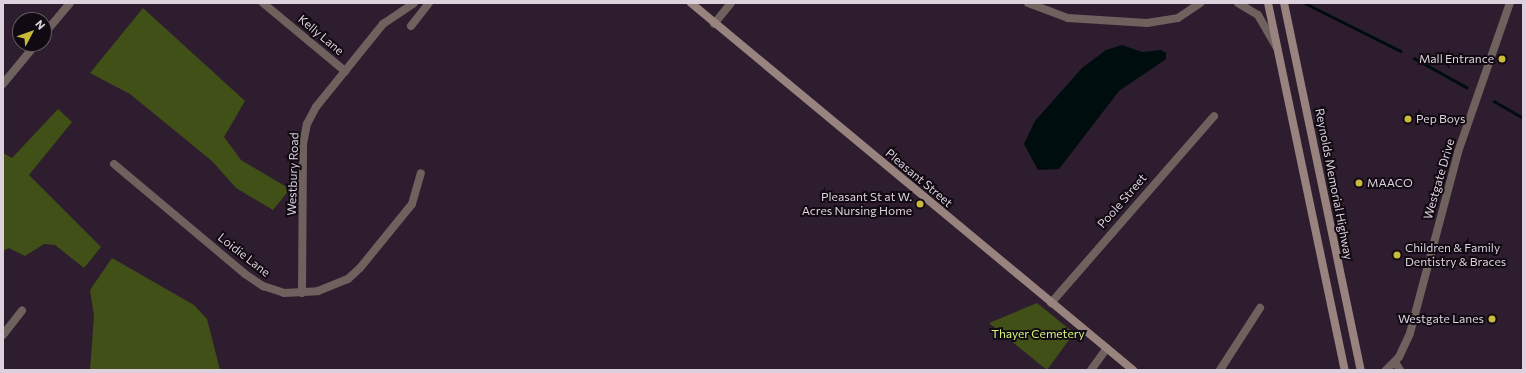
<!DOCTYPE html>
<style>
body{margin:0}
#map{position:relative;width:1526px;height:373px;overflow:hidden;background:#2e1d2e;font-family:Commissioner,sans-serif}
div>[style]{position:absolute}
.green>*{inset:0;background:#415017}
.water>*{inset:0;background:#000d0f}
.stream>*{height:2.5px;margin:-1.25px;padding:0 1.25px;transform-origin:1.25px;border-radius:1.25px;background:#000d0f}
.street>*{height:8px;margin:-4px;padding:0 4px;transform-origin:4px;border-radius:4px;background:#6e615e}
.secondary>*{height:8px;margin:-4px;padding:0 4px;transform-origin:4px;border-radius:4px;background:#98837f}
.dots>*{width:11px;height:11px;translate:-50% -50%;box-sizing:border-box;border:2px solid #110a12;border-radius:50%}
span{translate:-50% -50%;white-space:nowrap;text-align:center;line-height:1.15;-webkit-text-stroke:4px #110a12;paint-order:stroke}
.street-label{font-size:12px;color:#ddd1dd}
.poi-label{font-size:12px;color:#ddd1dd}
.right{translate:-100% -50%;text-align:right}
.left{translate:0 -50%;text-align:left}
.park-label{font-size:12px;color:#d2f57b}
.frame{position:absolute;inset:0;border:4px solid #ddd1dd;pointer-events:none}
.north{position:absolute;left:12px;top:12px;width:40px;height:40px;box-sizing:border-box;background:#110a12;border:1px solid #635a63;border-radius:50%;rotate:49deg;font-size:11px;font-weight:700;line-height:16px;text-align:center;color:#ddd1dd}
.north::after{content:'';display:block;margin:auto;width:14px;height:18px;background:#c9ba3a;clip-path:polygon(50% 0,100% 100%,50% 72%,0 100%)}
</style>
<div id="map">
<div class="green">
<i style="clip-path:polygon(143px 8px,245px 101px,224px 137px,241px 160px,290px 189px,273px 210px,236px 188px,212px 161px,130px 94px,90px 73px)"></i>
<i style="clip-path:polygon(58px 109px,72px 122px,29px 175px,101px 247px,84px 268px,55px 245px,44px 244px,25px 256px,9px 248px,3px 251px,3px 153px,12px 158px)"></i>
<i style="clip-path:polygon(112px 258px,194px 305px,207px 319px,220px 370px,90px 370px,94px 316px,90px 290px)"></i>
<i style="clip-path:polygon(1037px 303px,1074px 333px,1047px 370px,989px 323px)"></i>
</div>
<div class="water">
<i style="clip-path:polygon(1122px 45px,1142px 52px,1161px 50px,1166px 53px,1166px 59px,1119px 91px,1059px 169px,1038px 170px,1024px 144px,1035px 121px,1082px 68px,1106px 50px)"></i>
</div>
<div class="stream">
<i style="left:1305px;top:3px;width:107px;rotate:26.6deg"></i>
<i style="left:1414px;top:58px;width:60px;rotate:29.1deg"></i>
<i style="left:1494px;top:101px;width:34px;rotate:30deg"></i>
</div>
<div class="street">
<i style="left:263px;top:3px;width:107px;rotate:39.7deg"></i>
<i style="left:1028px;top:3px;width:43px;rotate:20.6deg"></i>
<i style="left:1068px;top:18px;width:79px;rotate:3.6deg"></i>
<i style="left:1147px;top:23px;width:31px;rotate:-9deg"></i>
<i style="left:1178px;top:18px;width:27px;rotate:-34deg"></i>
<i style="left:1238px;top:3px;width:23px;rotate:31deg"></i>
<i style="left:1258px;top:15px;width:36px;rotate:60deg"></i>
<i style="left:714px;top:24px;width:27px;rotate:-51deg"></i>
<i style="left:411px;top:26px;width:29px;rotate:-52deg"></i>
<i style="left:44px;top:34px;width:40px;rotate:-50deg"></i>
<i style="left:3px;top:84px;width:52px;rotate:-50.5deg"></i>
<i style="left:114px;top:164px;width:171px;rotate:40deg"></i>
<i style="left:245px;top:274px;width:22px;rotate:34deg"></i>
<i style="left:263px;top:286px;width:22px;rotate:18deg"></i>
<i style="left:284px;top:293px;width:34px;rotate:-3deg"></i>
<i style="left:318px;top:291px;width:32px;rotate:-22deg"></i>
<i style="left:348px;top:279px;width:16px;rotate:-43deg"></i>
<i style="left:360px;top:268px;width:82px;rotate:-50.9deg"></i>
<i style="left:412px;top:204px;width:32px;rotate:-74deg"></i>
<i style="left:302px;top:293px;width:149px;rotate:-89.6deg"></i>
<i style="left:303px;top:144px;width:20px;rotate:-79deg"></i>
<i style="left:307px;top:124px;width:19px;rotate:-62deg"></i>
<i style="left:316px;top:107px;width:107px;rotate:-51.1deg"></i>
<i style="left:383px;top:24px;width:37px;rotate:-34deg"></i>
<i style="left:1051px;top:303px;width:248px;rotate:-48.9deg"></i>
<i style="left:3px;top:335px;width:31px;rotate:-52deg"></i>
<i style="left:1395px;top:362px;width:9px;rotate:58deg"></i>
<i style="left:1091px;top:370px;width:27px;rotate:-54deg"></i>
<i style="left:1220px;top:370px;width:74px;rotate:-57.2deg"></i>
<i style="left:1386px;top:370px;width:18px;rotate:-45deg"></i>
<i style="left:1399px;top:357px;width:26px;rotate:-65deg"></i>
<i style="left:1410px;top:333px;width:187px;rotate:-75.1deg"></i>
<i style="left:1458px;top:152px;width:158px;rotate:-70.8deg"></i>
</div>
<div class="secondary">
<i style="left:691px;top:3px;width:575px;rotate:39.7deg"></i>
<i style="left:1268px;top:3px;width:375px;rotate:78.2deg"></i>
<i style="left:1284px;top:3px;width:375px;rotate:78.2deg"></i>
</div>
<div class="dots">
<i style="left:1502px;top:59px;background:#c9ba3a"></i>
<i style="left:1408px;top:119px;background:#c9ba3a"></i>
<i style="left:1359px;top:183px;background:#c9ba3a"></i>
<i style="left:920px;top:204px;background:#c9ba3a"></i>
<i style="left:1397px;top:255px;background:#c9ba3a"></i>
<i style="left:1492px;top:319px;background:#c9ba3a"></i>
</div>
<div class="street-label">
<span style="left:321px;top:35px;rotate:40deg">Kelly Lane</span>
<span style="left:293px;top:174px;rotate:-88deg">Westbury Road</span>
<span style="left:919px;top:178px;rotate:40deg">Pleasant Street</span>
<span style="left:1439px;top:179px;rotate:-74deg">Westgate Drive</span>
<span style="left:1334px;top:184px;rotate:79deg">Reynolds Memorial Highway</span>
<span style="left:1122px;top:201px;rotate:-49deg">Poole Street</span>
<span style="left:244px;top:255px;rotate:38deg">Loidie Lane</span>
</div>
<div class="poi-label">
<span class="right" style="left:1494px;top:59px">Mall Entrance</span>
<span class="left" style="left:1416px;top:119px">Pep Boys</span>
<span class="left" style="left:1367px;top:183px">MAACO</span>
<span class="right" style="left:912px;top:204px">Pleasant St at W.<br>Acres Nursing Home</span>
<span class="left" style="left:1405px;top:255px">Children &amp; Family<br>Dentistry &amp; Braces</span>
<span class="right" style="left:1484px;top:319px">Westgate Lanes</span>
</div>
<div class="park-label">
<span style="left:1038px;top:334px">Thayer Cemetery</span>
</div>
<div class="frame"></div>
<div class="north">N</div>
</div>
